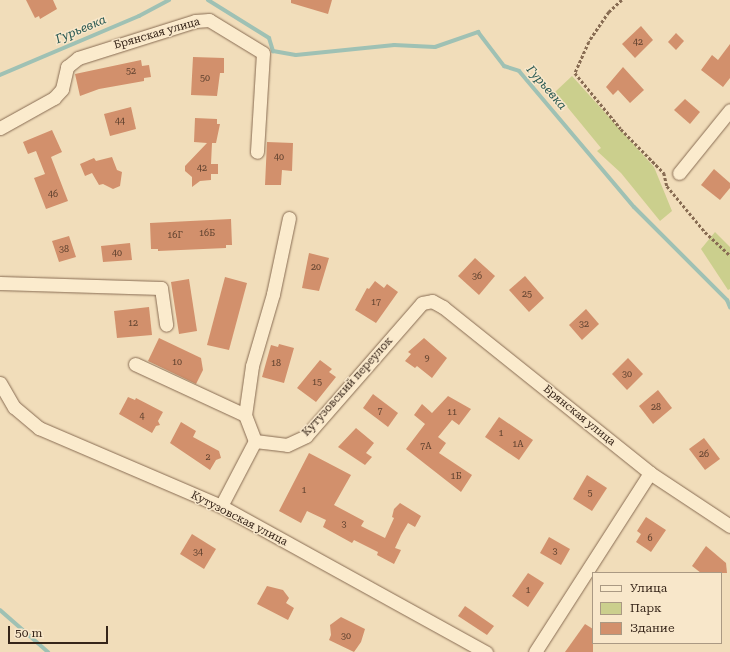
<!DOCTYPE html>
<meta charset="utf-8">
<style>
body{margin:0}
#map{position:relative;width:730px;height:652px;overflow:hidden;background:#f1ddba;font-family:"Roboto Serif",serif}
div>[style]{position:absolute}
.green>*{inset:0;background:#cbcf8d}
.stream>*{height:4px;margin:-2px;padding:0 2px;transform-origin:2px;border-radius:2px;background:#9fc1b4}
.building>*{inset:0;background:#d2906c}
.path>*{height:2.5px;margin-top:-1.25px;transform-origin:0;background:repeating-linear-gradient(90deg,#886c53 0 3px,transparent 0 5px)}
.roads{filter:drop-shadow(0 0 1px #886c53) drop-shadow(0 0 1px #886c53)}
.minor>*{height:13px;margin:-6.5px;padding:0 6.5px;transform-origin:6.5px;border-radius:6.5px;background:#fbebcd}
span{translate:-50% -50%;white-space:nowrap;text-align:center;line-height:1.15;-webkit-text-stroke:3px #f8e7ca;paint-order:stroke}
.number-label{font-size:9px;color:#5d402e}
.number-label span{-webkit-text-stroke-width:0}
.street-label{font-size:11px;color:#362519}
.water-label{font-size:12px;color:#275751;font-style:italic}
.legend{position:absolute;left:592px;top:572px;width:130px;height:72px;box-sizing:border-box;background:#f8e7ca;border:1px solid #aa9983;margin:0;padding:5px 7px;list-style:none;font-size:12px;color:#362519}
.legend li{display:flex;align-items:center;gap:8px;height:20px}
.legend b{width:20px;border:1px solid #aa9983}
.scale{position:absolute;left:8px;top:626px;width:100px;height:18px;box-sizing:border-box;border:2px solid #362519;border-top:0;padding-left:5px;font-size:12px;line-height:14px;white-space:nowrap;color:#362519;-webkit-text-stroke:3px #f8e7ca;paint-order:stroke}
</style>
<div id="map">
<div class="green">
<i style="clip-path:polygon(572px 76px,654px 167px,672px 211px,660px 221px,621px 173px,597px 151px,601px 148px,555px 92px)"></i>
<i style="clip-path:polygon(715px 232px,730px 247px,730px 289px,728px 290px,701px 249px)"></i>
</div>
<div class="stream">
<i style="left:208px;top:0;width:72px;rotate:31.9deg"></i>
<i style="left:269px;top:38px;width:14px;rotate:73deg"></i>
<i style="left:273px;top:51px;width:23px;rotate:10deg"></i>
<i style="left:296px;top:55px;width:99px;rotate:-5.8deg"></i>
<i style="left:394px;top:45px;width:41px;rotate:2.8deg"></i>
<i style="left:435px;top:47px;width:46px;rotate:-19.2deg"></i>
<i style="left:478px;top:32px;width:43px;rotate:52.6deg"></i>
<i style="left:504px;top:66px;width:16px;rotate:18deg"></i>
<i style="left:519px;top:71px;width:178px;rotate:49.8deg"></i>
<i style="left:634px;top:207px;width:132px;rotate:45deg"></i>
<i style="left:727px;top:300px;width:8px;rotate:67deg"></i>
<i style="left:0;top:75px;width:151px;rotate:-23deg"></i>
<i style="left:139px;top:16px;width:34px;rotate:-28deg"></i>
<i style="left:0;top:610px;width:64px;rotate:41.2deg"></i>
</div>
<div class="building">
<i style="clip-path:polygon(26px 0,53px 0,57px 9px,40px 19px,39px 16px,35px 18px)"></i>
<i style="clip-path:polygon(291px 0,332px 0,328px 14px,291px 3px)"></i>
<i style="clip-path:polygon(641px 26px,653px 40px,635px 58px,622px 44px)"></i>
<i style="clip-path:polygon(676px 33px,684px 41px,676px 50px,668px 42px)"></i>
<i style="clip-path:polygon(730px 44px,730px 78px,723px 87px,701px 70px,712px 55px,718px 60px)"></i>
<i style="clip-path:polygon(193px 57px,224px 58px,224px 73px,220px 73px,217px 96px,191px 95px)"></i>
<i style="clip-path:polygon(141px 60px,142px 66px,149px 65px,151px 77px,144px 78px,144px 81px,99px 89px,80px 96px,75px 74px)"></i>
<i style="clip-path:polygon(623px 67px,644px 90px,630px 103px,618px 90px,613px 95px,606px 87px)"></i>
<i style="clip-path:polygon(685px 99px,700px 112px,690px 124px,674px 110px)"></i>
<i style="clip-path:polygon(131px 107px,136px 129px,110px 136px,104px 114px)"></i>
<i style="clip-path:polygon(195px 118px,217px 119px,217px 124px,220px 124px,216px 143px,212px 143px,211px 164px,218px 164px,218px 174px,211px 174px,211px 180px,200px 181px,192px 187px,192px 177px,185px 171px,185px 166px,207px 143px,194px 142px)"></i>
<i style="clip-path:polygon(52px 130px,62px 152px,51px 157px,68px 201px,46px 209px,34px 178px,45px 174px,36px 151px,28px 154px,23px 142px)"></i>
<i style="clip-path:polygon(267px 142px,293px 143px,292px 171px,282px 170px,281px 185px,265px 185px)"></i>
<i style="clip-path:polygon(112px 157px,117px 170px,122px 172px,120px 186px,113px 189px,103px 184px,99px 185px,92px 173px,85px 176px,80px 164px,94px 158px,96px 161px)"></i>
<i style="clip-path:polygon(714px 169px,730px 183px,730px 188px,720px 200px,701px 185px)"></i>
<i style="clip-path:polygon(231px 219px,232px 245px,226px 245px,226px 248px,158px 251px,158px 249px,151px 249px,150px 223px)"></i>
<i style="clip-path:polygon(69px 236px,76px 257px,59px 262px,52px 241px)"></i>
<i style="clip-path:polygon(130px 243px,132px 260px,103px 262px,101px 246px)"></i>
<i style="clip-path:polygon(309px 253px,329px 258px,319px 291px,302px 288px)"></i>
<i style="clip-path:polygon(475px 258px,495px 276px,479px 295px,458px 276px)"></i>
<i style="clip-path:polygon(525px 276px,544px 298px,529px 312px,509px 290px)"></i>
<i style="clip-path:polygon(225px 277px,247px 283px,229px 350px,207px 345px)"></i>
<i style="clip-path:polygon(189px 279px,197px 331px,179px 334px,171px 282px)"></i>
<i style="clip-path:polygon(375px 281px,384px 288px,387px 284px,398px 292px,376px 323px,355px 310px,367px 288px,369px 289px)"></i>
<i style="clip-path:polygon(149px 307px,152px 335px,117px 338px,114px 311px)"></i>
<i style="clip-path:polygon(586px 309px,599px 324px,582px 340px,569px 325px)"></i>
<i style="clip-path:polygon(159px 338px,201px 358px,203px 370px,196px 384px,148px 361px)"></i>
<i style="clip-path:polygon(424px 338px,447px 358px,432px 378px,417px 366px,415px 368px,405px 361px,411px 354px,408px 352px)"></i>
<i style="clip-path:polygon(279px 344px,294px 348px,284px 383px,262px 377px,271px 345px,278px 347px)"></i>
<i style="clip-path:polygon(628px 358px,643px 374px,627px 390px,612px 374px)"></i>
<i style="clip-path:polygon(320px 360px,332px 369px,329px 372px,336px 377px,316px 402px,297px 388px)"></i>
<i style="clip-path:polygon(658px 390px,672px 408px,653px 424px,639px 406px)"></i>
<i style="clip-path:polygon(373px 394px,398px 413px,388px 427px,363px 408px)"></i>
<i style="clip-path:polygon(448px 396px,471px 409px,459px 425px,452px 420px,438px 437px,446px 443px,439px 453px,472px 475px,461px 492px,406px 449px,425px 424px,414px 415px,422px 404px,432px 413px)"></i>
<i style="clip-path:polygon(128px 397px,135px 400px,136px 398px,163px 412px,158px 421px,160px 425px,156px 426px,152px 433px,119px 414px)"></i>
<i style="clip-path:polygon(499px 417px,533px 440px,519px 460px,485px 437px)"></i>
<i style="clip-path:polygon(181px 422px,196px 431px,193px 437px,219px 451px,221px 458px,216px 460px,210px 470px,170px 443px)"></i>
<i style="clip-path:polygon(356px 428px,374px 443px,366px 453px,372px 457px,365px 465px,338px 447px)"></i>
<i style="clip-path:polygon(704px 438px,720px 459px,705px 470px,689px 449px)"></i>
<i style="clip-path:polygon(309px 453px,351px 475px,334px 505px,364px 521px,361px 526px,385px 538px,394px 518px,392px 517px,394px 509px,400px 503px,421px 516px,415px 527px,408px 523px,401px 535px,395px 548px,401px 550px,394px 564px,377px 555px,378px 552px,354px 540px,352px 543px,323px 527px,326px 520px,307px 511px,301px 523px,279px 511px)"></i>
<i style="clip-path:polygon(587px 475px,607px 488px,592px 511px,573px 499px)"></i>
<i style="clip-path:polygon(646px 517px,666px 530px,651px 552px,636px 542px,641px 534px,637px 531px)"></i>
<i style="clip-path:polygon(192px 534px,216px 549px,204px 569px,180px 554px)"></i>
<i style="clip-path:polygon(549px 537px,570px 549px,561px 565px,540px 553px)"></i>
<i style="clip-path:polygon(706px 546px,726px 563px,727px 573px,701px 573px,692px 566px)"></i>
<i style="clip-path:polygon(528px 573px,544px 583px,528px 607px,512px 596px)"></i>
<i style="clip-path:polygon(267px 586px,283px 590px,289px 598px,286px 603px,294px 608px,288px 620px,257px 604px)"></i>
<i style="clip-path:polygon(465px 606px,494px 626px,487px 635px,458px 616px)"></i>
<i style="clip-path:polygon(341px 617px,365px 629px,361px 642px,354px 652px,329px 640px,331px 635px,330px 625px)"></i>
<i style="clip-path:polygon(585px 624px,593px 629px,593px 652px,565px 652px)"></i>
</div>
<div class="path">
<i style="left:622px;top:0;width:18px;rotate:137deg"></i>
<i style="left:609px;top:12px;width:36px;rotate:124deg"></i>
<i style="left:589px;top:42px;width:34px;rotate:114deg"></i>
<i style="left:575px;top:73px;width:72px;rotate:50.6deg"></i>
<i style="left:621px;top:129px;width:62px;rotate:45.7deg"></i>
<i style="left:664px;top:173px;width:13px;rotate:77deg"></i>
<i style="left:667px;top:186px;width:60px;rotate:50.4deg"></i>
<i style="left:705px;top:232px;width:34px;rotate:43deg"></i>
</div>
<div class="roads">
<div class="minor">
<i style="left:0;top:128px;width:62px;rotate:-29.1deg"></i>
<i style="left:54px;top:98px;width:12px;rotate:-48deg"></i>
<i style="left:62px;top:89px;width:23px;rotate:-77deg"></i>
<i style="left:67px;top:67px;width:14px;rotate:-39deg"></i>
<i style="left:78px;top:58px;width:123px;rotate:-17.5deg"></i>
<i style="left:195px;top:21px;width:14px;rotate:-4deg"></i>
<i style="left:209px;top:20px;width:63px;rotate:31.4deg"></i>
<i style="left:263px;top:53px;width:99px;rotate:93.5deg"></i>
<i style="left:679px;top:173px;width:81px;rotate:-51deg"></i>
<i style="left:289px;top:218px;width:78px;rotate:101.9deg"></i>
<i style="left:273px;top:294px;width:75px;rotate:106.3deg"></i>
<i style="left:252px;top:366px;width:49px;rotate:98.1deg"></i>
<i style="left:245px;top:415px;width:28px;rotate:69deg"></i>
<i style="left:255px;top:441px;width:32px;rotate:7deg"></i>
<i style="left:287px;top:445px;width:21px;rotate:-25deg"></i>
<i style="left:306px;top:436px;width:176px;rotate:-48.9deg"></i>
<i style="left:422px;top:303px;width:10px;rotate:-11deg"></i>
<i style="left:432px;top:301px;width:13px;rotate:29deg"></i>
<i style="left:443px;top:307px;width:265px;rotate:38.7deg"></i>
<i style="left:650px;top:473px;width:96px;rotate:33.5deg"></i>
<i style="left:0;top:283px;width:161px;rotate:1.8deg"></i>
<i style="left:161px;top:288px;width:37px;rotate:82deg"></i>
<i style="left:135px;top:364px;width:121px;rotate:24.9deg"></i>
<i style="left:0;top:383px;width:28px;rotate:60deg"></i>
<i style="left:14px;top:407px;width:33px;rotate:40deg"></i>
<i style="left:39px;top:428px;width:198px;rotate:23.2deg"></i>
<i style="left:221px;top:506px;width:303px;rotate:28.9deg"></i>
<i style="left:221px;top:506px;width:73px;rotate:-62.4deg"></i>
<i style="left:535px;top:652px;width:213px;rotate:-57.3deg"></i>
</div>
</div>
<div class="number-label">
<span style="left:638px;top:42px">42</span>
<span style="left:131px;top:71px">52</span>
<span style="left:205px;top:78px">50</span>
<span style="left:120px;top:121px">44</span>
<span style="left:279px;top:157px">40</span>
<span style="left:202px;top:168px">42</span>
<span style="left:53px;top:194px">46</span>
<span style="left:207px;top:233px">16Б</span>
<span style="left:175px;top:235px">16Г</span>
<span style="left:64px;top:249px">38</span>
<span style="left:117px;top:253px">40</span>
<span style="left:316px;top:267px">20</span>
<span style="left:477px;top:276px">36</span>
<span style="left:527px;top:294px">25</span>
<span style="left:376px;top:302px">17</span>
<span style="left:133px;top:323px">12</span>
<span style="left:584px;top:324px">32</span>
<span style="left:427px;top:358px">9</span>
<span style="left:177px;top:362px">10</span>
<span style="left:276px;top:363px">18</span>
<span style="left:627px;top:374px">30</span>
<span style="left:317px;top:382px">15</span>
<span style="left:656px;top:407px">28</span>
<span style="left:380px;top:411px">7</span>
<span style="left:452px;top:412px">11</span>
<span style="left:142px;top:416px">4</span>
<span style="left:501px;top:433px">1</span>
<span style="left:518px;top:444px">1А</span>
<span style="left:426px;top:446px">7А</span>
<span style="left:704px;top:454px">26</span>
<span style="left:208px;top:457px">2</span>
<span style="left:456px;top:476px">1Б</span>
<span style="left:304px;top:490px">1</span>
<span style="left:590px;top:493px">5</span>
<span style="left:344px;top:524px">3</span>
<span style="left:650px;top:538px">6</span>
<span style="left:555px;top:551px">3</span>
<span style="left:198px;top:552px">34</span>
<span style="left:528px;top:590px">1</span>
<span style="left:346px;top:636px">30</span>
</div>
<div class="street-label">
<span style="left:157px;top:34px;rotate:-16deg">Брянская улица</span>
<span style="left:348px;top:387px;rotate:-48deg">Кутузовский переулок</span>
<span style="left:579px;top:416px;rotate:39deg">Брянская улица</span>
<span style="left:239px;top:519px;rotate:27deg">Кутузовская улица</span>
</div>
<div class="water-label">
<span style="left:81px;top:30px;rotate:-23deg">Гурьевка</span>
<span style="left:546px;top:88px;rotate:49deg">Гурьевка</span>
</div>
<ul class="legend">
<li><b style="height:5px;background:#fbebcd"></b>Улица</li>
<li><b style="height:11px;background:#cbcf8d"></b>Парк</li>
<li><b style="height:11px;background:#d2906c"></b>Здание</li>
</ul>
<div class="scale">50 m</div>
</div>
